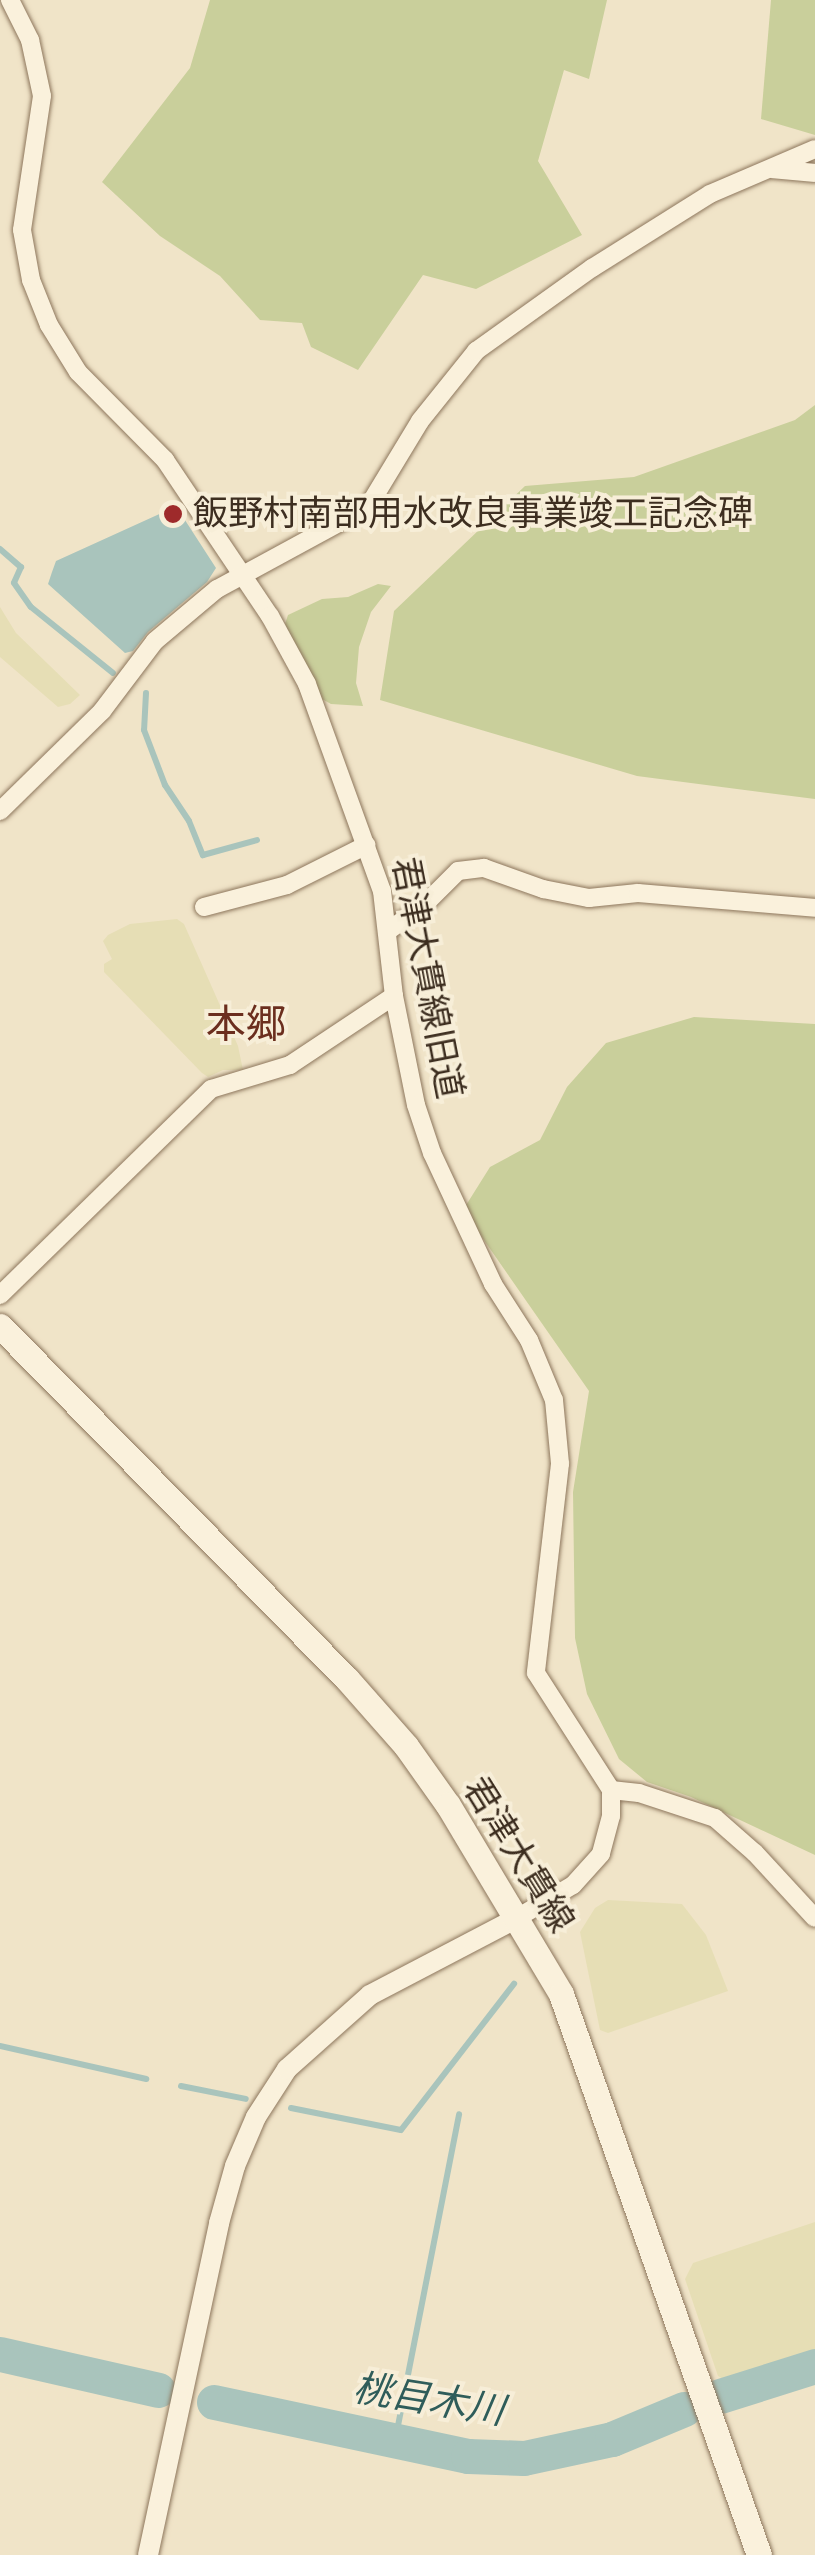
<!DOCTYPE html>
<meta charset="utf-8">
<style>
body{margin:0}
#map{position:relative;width:815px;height:2555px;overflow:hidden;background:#f0e4c8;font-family:"Crimson Pro","Noto Sans JP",serif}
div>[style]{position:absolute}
.farmland>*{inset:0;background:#e6deb5}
.green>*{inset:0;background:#c9cf9b}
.water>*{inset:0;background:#a9c4bc}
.stream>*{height:6px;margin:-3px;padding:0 3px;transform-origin:3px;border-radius:3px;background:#a9c4bc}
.river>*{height:35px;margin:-17.5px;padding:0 17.5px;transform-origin:17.5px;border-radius:17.5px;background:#a9c4bc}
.roads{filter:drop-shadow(0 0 2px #8d765c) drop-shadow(0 0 2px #8d765c)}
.minor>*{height:18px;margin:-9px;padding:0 9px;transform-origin:9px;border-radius:9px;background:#faf1dc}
.tertiary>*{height:20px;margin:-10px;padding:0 10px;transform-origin:10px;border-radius:10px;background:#faf1dc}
.secondary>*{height:25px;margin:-12.5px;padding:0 12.5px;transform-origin:12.5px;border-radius:12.5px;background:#faf1dc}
.dots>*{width:28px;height:28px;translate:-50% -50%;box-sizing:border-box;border:5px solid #f7eed8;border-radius:50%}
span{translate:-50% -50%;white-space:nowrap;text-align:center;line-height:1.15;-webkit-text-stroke:8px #f7eed8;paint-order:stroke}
.poi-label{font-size:35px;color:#3d2e20}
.left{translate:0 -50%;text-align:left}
.street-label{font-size:35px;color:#3d2e20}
.water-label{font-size:38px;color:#2f5d5a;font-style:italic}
.quarter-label{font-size:40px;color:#6b2e1e}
</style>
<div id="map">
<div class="farmland">
<i style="clip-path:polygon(0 607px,16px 633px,80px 695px,70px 704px,58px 707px,0 657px)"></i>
<i style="clip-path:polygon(177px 919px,184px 924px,238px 1046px,243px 1070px,223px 1070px,208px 1077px,202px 1073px,104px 972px,104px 964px,112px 959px,103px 941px,108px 935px,130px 924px)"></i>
<i style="clip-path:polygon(608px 1900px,682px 1904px,706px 1935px,728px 1991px,608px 2033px,600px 2030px,580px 1932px,595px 1908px)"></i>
<i style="clip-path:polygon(815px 2222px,815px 2357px,750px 2378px,726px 2381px,718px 2376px,685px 2279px,693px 2263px)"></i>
</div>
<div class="green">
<i style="clip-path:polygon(210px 0,607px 0,589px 79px,564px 70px,538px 161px,582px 235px,476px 289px,423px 275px,358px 370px,311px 347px,302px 323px,260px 320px,220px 276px,160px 236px,102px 182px,190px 68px)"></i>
<i style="clip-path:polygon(771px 0,815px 0,815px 135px,761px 119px)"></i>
<i style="clip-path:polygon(815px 405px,815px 799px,637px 776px,380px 700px,394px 611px,525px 486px,634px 477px,795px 420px)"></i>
<i style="clip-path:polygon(378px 584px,391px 586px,371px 612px,359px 647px,356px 683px,363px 706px,331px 704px,322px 699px,285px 624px,288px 615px,322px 599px,348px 597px)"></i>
<i style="clip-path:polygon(694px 1017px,815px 1024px,815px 1855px,691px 1797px,647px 1782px,619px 1759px,587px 1694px,575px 1638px,573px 1492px,589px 1391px,463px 1210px,490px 1167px,540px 1140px,567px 1087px,606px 1043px)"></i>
</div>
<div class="water">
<i style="clip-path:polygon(166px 511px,173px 521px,183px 517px,216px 568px,207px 582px,148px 632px,133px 651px,125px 653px,48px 584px,52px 572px,56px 561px)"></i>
</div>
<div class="stream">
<i style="left:0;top:549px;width:28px;rotate:41deg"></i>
<i style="left:21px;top:567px;width:17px;rotate:114deg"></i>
<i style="left:14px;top:583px;width:29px;rotate:55deg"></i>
<i style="left:31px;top:607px;width:105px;rotate:38.8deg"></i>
<i style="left:146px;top:693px;width:37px;rotate:93deg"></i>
<i style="left:144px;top:730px;width:59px;rotate:69.1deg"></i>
<i style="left:165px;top:785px;width:43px;rotate:56.3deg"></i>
<i style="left:189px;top:821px;width:37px;rotate:68deg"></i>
<i style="left:203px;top:855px;width:56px;rotate:-15.5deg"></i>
<i style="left:0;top:2046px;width:150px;rotate:12.7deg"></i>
<i style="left:181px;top:2086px;width:66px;rotate:11.3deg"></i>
<i style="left:291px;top:2108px;width:112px;rotate:11.3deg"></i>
<i style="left:401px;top:2130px;width:185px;rotate:-52.3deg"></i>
<i style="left:395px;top:2441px;width:333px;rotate:-78.9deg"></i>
</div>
<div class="river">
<i style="left:0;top:2354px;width:162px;rotate:12.8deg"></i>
<i style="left:720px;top:2396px;width:100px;rotate:-17.5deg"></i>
<i style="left:214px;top:2402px;width:260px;rotate:12deg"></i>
<i style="left:468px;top:2456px;width:56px;rotate:2deg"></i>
<i style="left:524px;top:2458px;width:90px;rotate:-12.2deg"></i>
<i style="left:612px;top:2439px;width:78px;rotate:-22.6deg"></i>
</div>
<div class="roads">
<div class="minor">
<i style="left:10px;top:0;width:45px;rotate:63.4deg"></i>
<i style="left:30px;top:40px;width:57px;rotate:77.9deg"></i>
<i style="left:42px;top:96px;width:135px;rotate:98.5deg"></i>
<i style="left:22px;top:230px;width:51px;rotate:79.8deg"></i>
<i style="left:31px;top:280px;width:48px;rotate:68.2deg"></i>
<i style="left:49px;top:325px;width:55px;rotate:58.3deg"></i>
<i style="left:78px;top:372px;width:124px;rotate:45.3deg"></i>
<i style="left:165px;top:460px;width:188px;rotate:56.1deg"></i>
<i style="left:270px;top:616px;width:77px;rotate:61.4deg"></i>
<i style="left:307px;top:684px;width:220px;rotate:70.1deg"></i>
<i style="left:382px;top:891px;width:106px;rotate:83.5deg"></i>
<i style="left:394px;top:996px;width:111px;rotate:78.6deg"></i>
<i style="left:416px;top:1105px;width:51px;rotate:71.6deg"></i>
<i style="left:432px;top:1153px;width:145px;rotate:65deg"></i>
<i style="left:493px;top:1284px;width:67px;rotate:57.3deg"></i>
<i style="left:529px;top:1340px;width:65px;rotate:67.4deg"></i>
<i style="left:554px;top:1400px;width:64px;rotate:84.6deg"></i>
<i style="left:560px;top:1464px;width:210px;rotate:96.6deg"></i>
<i style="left:536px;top:1673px;width:139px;rotate:57.3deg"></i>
<i style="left:611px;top:1790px;width:26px;rotate:90deg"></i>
<i style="left:611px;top:1816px;width:39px;rotate:105deg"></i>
<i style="left:601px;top:1854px;width:42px;rotate:132.1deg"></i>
<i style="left:573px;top:1885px;width:65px;rotate:149.5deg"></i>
<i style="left:772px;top:169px;width:43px;rotate:5.3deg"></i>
<i style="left:0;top:811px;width:143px;rotate:-44.4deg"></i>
<i style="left:102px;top:711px;width:88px;rotate:-52.9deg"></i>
<i style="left:155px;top:641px;width:81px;rotate:-40deg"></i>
<i style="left:217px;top:589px;width:172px;rotate:-28.5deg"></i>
<i style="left:368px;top:507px;width:100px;rotate:-58.8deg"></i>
<i style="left:420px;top:421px;width:90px;rotate:-51.3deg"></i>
<i style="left:476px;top:351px;width:143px;rotate:-35.6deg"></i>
<i style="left:592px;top:268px;width:139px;rotate:-32.1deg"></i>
<i style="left:710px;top:194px;width:114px;rotate:-23.2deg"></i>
<i style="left:204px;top:907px;width:86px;rotate:-14.8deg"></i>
<i style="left:287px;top:885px;width:89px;rotate:-26.6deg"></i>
<i style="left:388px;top:931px;width:44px;rotate:-35.8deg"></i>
<i style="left:424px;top:905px;width:48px;rotate:-45deg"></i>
<i style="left:458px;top:871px;width:26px;rotate:-7deg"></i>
<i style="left:484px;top:868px;width:63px;rotate:19.6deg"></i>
<i style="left:543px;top:889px;width:47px;rotate:11.1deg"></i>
<i style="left:589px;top:898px;width:49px;rotate:-5.8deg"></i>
<i style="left:638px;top:893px;width:178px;rotate:4.8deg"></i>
<i style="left:0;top:1295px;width:295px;rotate:-44.3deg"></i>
<i style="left:211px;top:1089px;width:83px;rotate:-16.9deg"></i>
<i style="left:290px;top:1065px;width:125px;rotate:-33.6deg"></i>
<i style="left:611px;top:1790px;width:28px;rotate:6deg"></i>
<i style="left:639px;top:1793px;width:80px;rotate:18.2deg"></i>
<i style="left:715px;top:1818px;width:53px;rotate:41.2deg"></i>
<i style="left:755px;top:1853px;width:88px;rotate:47.3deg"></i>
</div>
<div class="tertiary">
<i style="left:148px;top:2555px;width:340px;rotate:-77.9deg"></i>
<i style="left:219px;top:2223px;width:59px;rotate:-74.3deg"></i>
<i style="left:235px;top:2166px;width:53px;rotate:-66.8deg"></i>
<i style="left:256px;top:2117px;width:57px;rotate:-57.1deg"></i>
<i style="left:287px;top:2069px;width:111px;rotate:-41.7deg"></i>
<i style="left:370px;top:1995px;width:166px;rotate:-27.6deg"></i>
</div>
<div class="secondary">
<i style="left:0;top:1326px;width:495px;rotate:45.5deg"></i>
<i style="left:347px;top:1679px;width:89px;rotate:48.6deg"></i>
<i style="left:406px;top:1746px;width:72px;rotate:54.6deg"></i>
<i style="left:448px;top:1805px;width:220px;rotate:59.1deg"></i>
<i style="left:561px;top:1994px;width:595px;rotate:70.56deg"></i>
</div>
</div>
<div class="dots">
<i style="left:173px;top:514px;background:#9e2a2b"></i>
</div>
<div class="poi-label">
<span class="left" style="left:193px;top:514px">飯野村南部用水改良事業竣工記念碑</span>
</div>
<div class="street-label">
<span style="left:427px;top:978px;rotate:79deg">君津大貫線旧道</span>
<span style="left:518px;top:1855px;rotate:58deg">君津大貫線</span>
</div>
<div class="water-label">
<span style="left:429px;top:2400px;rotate:9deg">桃目木川</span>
</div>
<div class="quarter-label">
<span style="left:246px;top:1025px">本郷</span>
</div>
</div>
